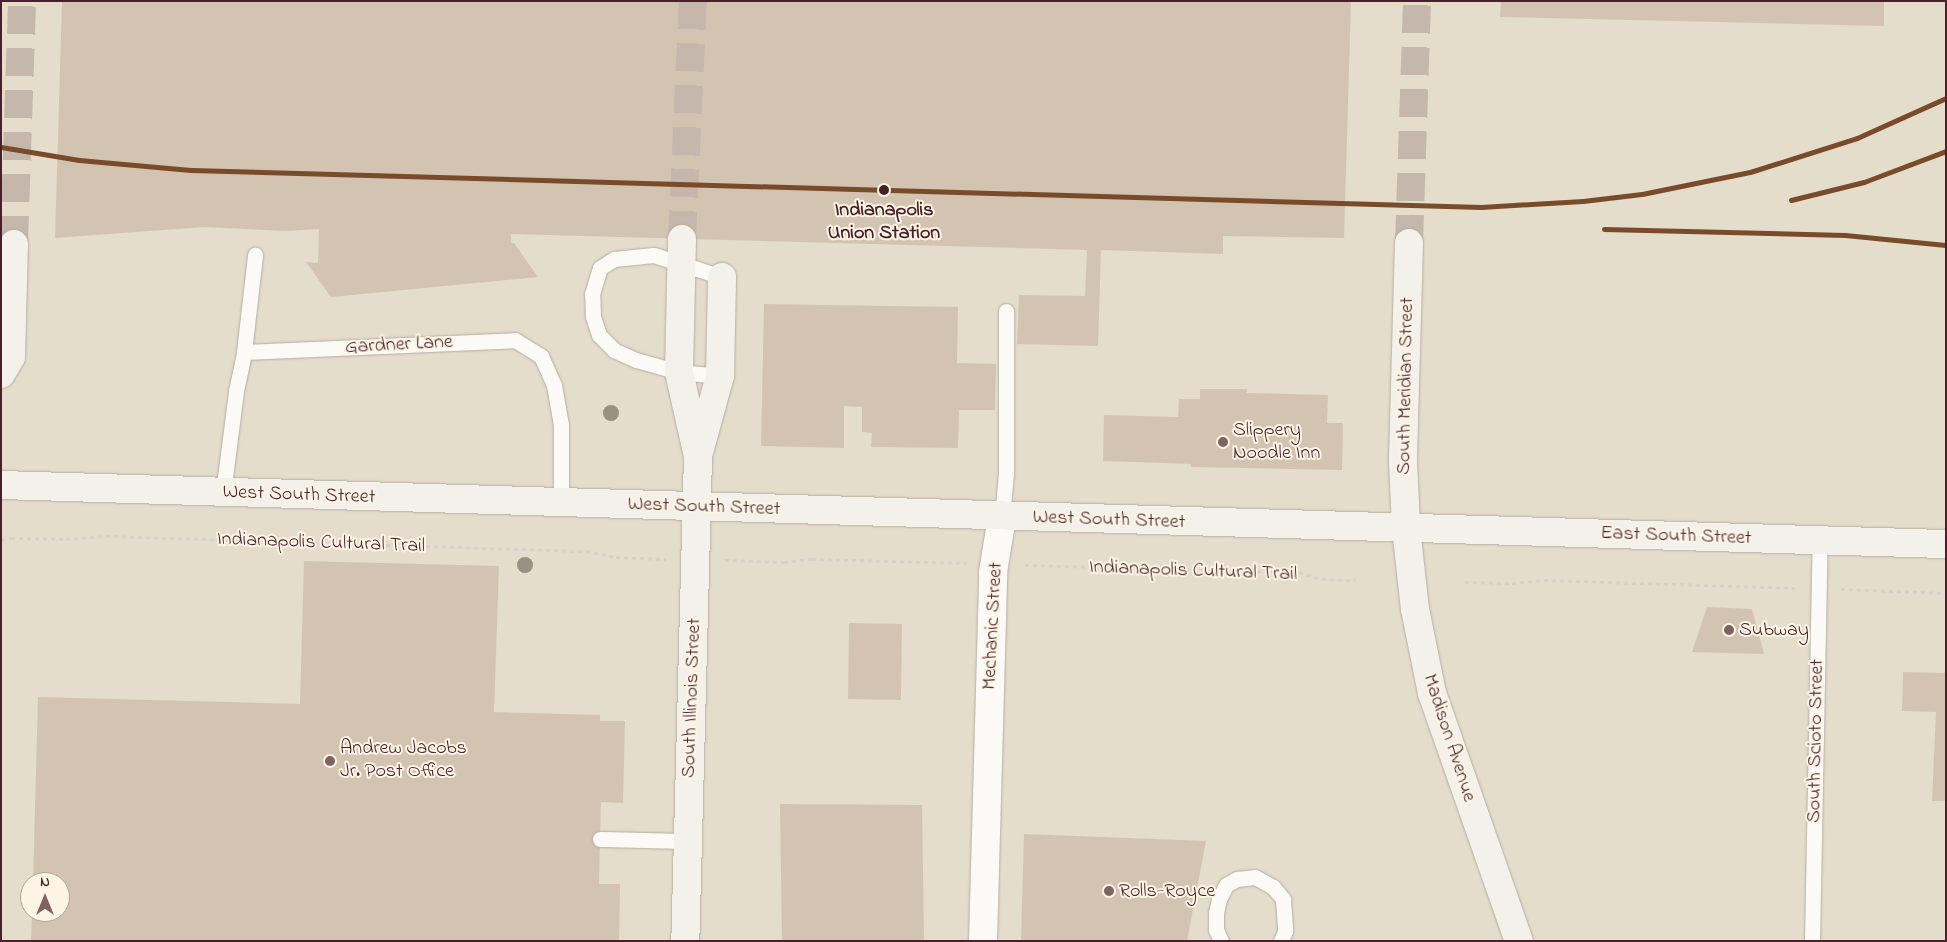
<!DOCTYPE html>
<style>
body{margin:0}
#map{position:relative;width:1947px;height:942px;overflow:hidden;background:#e4ddcc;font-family:"Indie Flower",sans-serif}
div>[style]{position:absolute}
.building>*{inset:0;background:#d3c4b2}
.secondary-tunnel>*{height:28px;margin-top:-14px;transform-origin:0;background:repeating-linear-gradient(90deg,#c5b7ac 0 28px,transparent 0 42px)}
.path>*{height:3px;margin-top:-1.5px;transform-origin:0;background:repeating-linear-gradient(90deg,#d5d0cd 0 4px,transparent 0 8px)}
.roads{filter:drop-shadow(0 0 1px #b6ada3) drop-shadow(0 0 1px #b6ada3)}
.lane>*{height:15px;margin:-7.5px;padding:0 7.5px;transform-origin:7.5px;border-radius:7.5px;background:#fbfaf7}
.street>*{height:28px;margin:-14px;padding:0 14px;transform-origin:14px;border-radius:14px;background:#fbfaf7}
.secondary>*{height:28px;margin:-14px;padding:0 14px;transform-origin:14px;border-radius:14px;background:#f4f1ea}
.rail-1>*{height:5px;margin:-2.5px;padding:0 2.5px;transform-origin:2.5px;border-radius:2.5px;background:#7a4b2a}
.trees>*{width:16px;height:16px;margin:-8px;border-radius:50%;background:#989284}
.dots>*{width:14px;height:14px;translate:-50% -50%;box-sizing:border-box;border:2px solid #fcf5e5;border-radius:50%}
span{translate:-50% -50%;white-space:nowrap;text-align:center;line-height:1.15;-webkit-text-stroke:4px #fcf5e5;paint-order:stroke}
.stop-label{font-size:20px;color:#4a1f2b;font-weight:700}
.street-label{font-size:20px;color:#4a1f2b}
.poi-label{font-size:20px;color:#4a1f2b}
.left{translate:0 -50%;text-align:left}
.frame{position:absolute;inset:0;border:2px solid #4a1f2b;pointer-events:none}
.north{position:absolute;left:20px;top:872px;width:50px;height:50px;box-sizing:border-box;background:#fcf5e5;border:1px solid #b59f9b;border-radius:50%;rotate:0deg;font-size:14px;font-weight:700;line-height:20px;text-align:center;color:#4a1f2b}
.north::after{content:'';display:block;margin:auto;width:18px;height:22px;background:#806263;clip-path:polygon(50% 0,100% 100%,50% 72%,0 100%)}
</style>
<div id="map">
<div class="building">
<i style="clip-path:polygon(62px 1px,1351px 1px,1344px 238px,1223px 236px,1223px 254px,1101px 250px,1098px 346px,1017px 344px,1019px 295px,1085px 296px,1087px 250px,511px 234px,511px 243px,514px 243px,538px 277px,331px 297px,306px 262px,318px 263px,319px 229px,286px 231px,204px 227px,55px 238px)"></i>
<i style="clip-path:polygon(1501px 1px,1884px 1px,1884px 26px,1500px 17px)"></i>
<i style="clip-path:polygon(764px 304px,958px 307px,957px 363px,996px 364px,995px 410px,959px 410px,958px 448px,871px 447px,872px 433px,862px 432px,862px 407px,844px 406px,844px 448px,761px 446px)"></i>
<i style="clip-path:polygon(1200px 389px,1247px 389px,1247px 393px,1328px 395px,1327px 423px,1343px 423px,1342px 470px,1191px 467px,1191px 464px,1103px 461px,1104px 415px,1178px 417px,1179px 399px,1200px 399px)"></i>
<i style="clip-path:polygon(304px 561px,499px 566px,494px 712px,600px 715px,600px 721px,625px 721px,623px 803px,601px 802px,600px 839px,599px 884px,620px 884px,619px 941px,31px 941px,32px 912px,60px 912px,60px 882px,33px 882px,38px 697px,300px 704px)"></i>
<i style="clip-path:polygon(1707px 607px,1752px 609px,1764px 654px,1692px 652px)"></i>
<i style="clip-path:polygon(849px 623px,902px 624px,901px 700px,848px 699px)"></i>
<i style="clip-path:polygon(1903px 672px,1946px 673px,1946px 801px,1932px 801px,1936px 712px,1902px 711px)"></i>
<i style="clip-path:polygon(780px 804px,922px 805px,924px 941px,782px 941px)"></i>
<i style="clip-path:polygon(1024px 834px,1206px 841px,1187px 941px,1021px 941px)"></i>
</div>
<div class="secondary-tunnel">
<i style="left:682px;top:239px;width:238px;rotate:-87.4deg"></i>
<i style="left:1409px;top:243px;width:242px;rotate:-88.1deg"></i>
<i style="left:14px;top:244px;width:243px;rotate:-88.1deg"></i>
</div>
<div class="path">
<i style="left:1px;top:540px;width:10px;rotate:-11deg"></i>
<i style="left:11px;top:538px;width:55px;rotate:1deg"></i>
<i style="left:66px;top:539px;width:40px;rotate:-4.3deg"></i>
<i style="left:106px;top:536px;width:480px;rotate:1.8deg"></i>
<i style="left:586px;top:551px;width:31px;rotate:11deg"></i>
<i style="left:616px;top:557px;width:50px;rotate:2.3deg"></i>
<i style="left:725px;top:560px;width:59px;rotate:1.9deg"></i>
<i style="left:784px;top:562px;width:28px;rotate:-6deg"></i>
<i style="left:812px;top:559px;width:154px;rotate:1.5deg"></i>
<i style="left:1025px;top:565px;width:274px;rotate:1.5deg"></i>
<i style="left:1299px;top:572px;width:24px;rotate:17deg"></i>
<i style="left:1322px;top:579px;width:33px;rotate:2deg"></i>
<i style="left:1465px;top:582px;width:47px;rotate:1.2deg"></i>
<i style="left:1512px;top:583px;width:32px;rotate:-5deg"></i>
<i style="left:1544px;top:580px;width:251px;rotate:1.8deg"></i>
<i style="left:1841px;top:589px;width:105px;rotate:2.2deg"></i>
</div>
<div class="roads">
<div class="lane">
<i style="left:244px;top:352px;width:98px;rotate:-83.5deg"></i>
<i style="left:720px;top:376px;width:41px;rotate:-174.4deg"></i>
<i style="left:679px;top:372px;width:45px;rotate:-164.4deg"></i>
<i style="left:636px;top:360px;width:24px;rotate:-156deg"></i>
<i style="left:614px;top:350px;width:21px;rotate:-135deg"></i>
<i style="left:599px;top:335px;width:19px;rotate:-108deg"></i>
<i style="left:593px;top:317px;width:23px;rotate:-92deg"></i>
<i style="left:592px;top:294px;width:27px;rotate:-73deg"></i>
<i style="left:600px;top:268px;width:17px;rotate:-33deg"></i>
<i style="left:614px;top:259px;width:40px;rotate:-5.7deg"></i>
<i style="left:654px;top:255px;width:71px;rotate:17.9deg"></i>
<i style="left:223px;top:493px;width:103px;rotate:-82.7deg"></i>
<i style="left:236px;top:391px;width:40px;rotate:-78deg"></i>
<i style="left:244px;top:352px;width:271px;rotate:-2.5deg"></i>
<i style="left:515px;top:340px;width:31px;rotate:32deg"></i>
<i style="left:541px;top:356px;width:32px;rotate:66deg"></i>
<i style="left:554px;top:385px;width:41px;rotate:80.1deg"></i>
<i style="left:561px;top:425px;width:78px;rotate:90deg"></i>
<i style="left:1002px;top:517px;width:44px;rotate:-84.8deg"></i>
<i style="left:1006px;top:473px;width:162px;rotate:-90deg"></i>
<i style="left:600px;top:839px;width:88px;rotate:1.3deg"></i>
<i style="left:1221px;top:941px;width:12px;rotate:-114deg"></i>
<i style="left:1216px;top:930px;width:17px;rotate:-90deg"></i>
<i style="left:1216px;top:913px;width:14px;rotate:-78deg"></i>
<i style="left:1219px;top:899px;width:16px;rotate:-63deg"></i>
<i style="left:1226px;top:885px;width:13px;rotate:-29deg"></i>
<i style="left:1237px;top:879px;width:18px;rotate:-6deg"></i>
<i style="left:1255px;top:877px;width:21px;rotate:29deg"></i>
<i style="left:1273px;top:887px;width:16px;rotate:50deg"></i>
<i style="left:1283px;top:899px;width:32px;rotate:86deg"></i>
<i style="left:1285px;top:931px;width:11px;rotate:112deg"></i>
<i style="left:1812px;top:941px;width:401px;rotate:-88.9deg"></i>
</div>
<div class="street">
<i style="left:983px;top:941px;width:369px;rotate:-88.4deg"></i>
<i style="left:993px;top:572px;width:56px;rotate:-80.7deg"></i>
</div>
<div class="secondary">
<i style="left:682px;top:239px;width:133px;rotate:91.3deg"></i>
<i style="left:679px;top:372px;width:86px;rotate:77.3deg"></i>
<i style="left:698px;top:456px;width:485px;rotate:91.5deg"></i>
<i style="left:1409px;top:243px;width:218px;rotate:91.6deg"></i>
<i style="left:1403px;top:461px;width:67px;rotate:87.4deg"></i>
<i style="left:1406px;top:528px;width:81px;rotate:83.7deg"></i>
<i style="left:1415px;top:609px;width:86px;rotate:78.6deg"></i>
<i style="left:1432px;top:693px;width:263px;rotate:70.7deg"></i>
<i style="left:1px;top:374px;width:20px;rotate:-60deg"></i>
<i style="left:11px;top:357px;width:113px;rotate:-88.5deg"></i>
<i style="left:699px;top:452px;width:79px;rotate:-74.6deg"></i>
<i style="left:720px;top:376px;width:99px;rotate:-88.8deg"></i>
<i style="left:1px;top:485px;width:1946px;rotate:1.74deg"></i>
</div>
</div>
<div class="rail-1">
<i style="left:1px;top:147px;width:79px;rotate:9.5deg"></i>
<i style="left:79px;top:160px;width:112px;rotate:5.1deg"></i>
<i style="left:191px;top:170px;width:1291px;rotate:1.64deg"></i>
<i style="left:1481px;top:207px;width:102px;rotate:-3.4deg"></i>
<i style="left:1583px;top:201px;width:59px;rotate:-6.8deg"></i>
<i style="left:1642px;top:194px;width:110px;rotate:-11.5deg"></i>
<i style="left:1750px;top:172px;width:112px;rotate:-17.6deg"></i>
<i style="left:1857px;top:138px;width:98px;rotate:-24.2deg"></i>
<i style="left:1791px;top:200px;width:75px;rotate:-13.9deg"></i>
<i style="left:1864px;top:182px;width:88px;rotate:-20.7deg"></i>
<i style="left:1604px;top:229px;width:241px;rotate:1.4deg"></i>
<i style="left:1845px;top:235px;width:101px;rotate:5.7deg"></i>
</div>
<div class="trees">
<i style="left:611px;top:413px"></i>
<i style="left:525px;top:565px"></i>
</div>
<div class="dots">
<i style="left:884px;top:190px;background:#4a1f2b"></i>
<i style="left:1223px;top:442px;background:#806263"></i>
<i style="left:1729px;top:630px;background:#806263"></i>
<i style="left:330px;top:761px;background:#806263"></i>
<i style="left:1109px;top:891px;background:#806263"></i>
</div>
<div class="stop-label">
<span style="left:884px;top:222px">Indianapolis<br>Union Station</span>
</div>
<div class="street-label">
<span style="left:399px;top:345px;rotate:-3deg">Gardner Lane</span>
<span style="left:1406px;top:386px;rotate:-89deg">South Meridian Street</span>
<span style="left:299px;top:495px;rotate:2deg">West South Street</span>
<span style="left:704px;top:507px;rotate:2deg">West South Street</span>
<span style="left:1109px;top:520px;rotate:2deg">West South Street</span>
<span style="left:1676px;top:536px;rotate:2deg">East South Street</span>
<span style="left:321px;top:543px;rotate:2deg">Indianapolis Cultural Trail</span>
<span style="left:1193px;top:571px;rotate:2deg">Indianapolis Cultural Trail</span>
<span style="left:993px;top:626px;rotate:-87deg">Mechanic Street</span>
<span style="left:692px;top:698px;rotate:-88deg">South Illinois Street</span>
<span style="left:1449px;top:738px;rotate:72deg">Madison Avenue</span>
<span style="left:1816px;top:741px;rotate:-89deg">South Scioto Street</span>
</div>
<div class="poi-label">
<span class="left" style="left:1233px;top:442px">Slippery<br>Noodle Inn</span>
<span class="left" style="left:1739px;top:630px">Subway</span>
<span class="left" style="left:340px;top:760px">Andrew Jacobs<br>Jr. Post Office</span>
<span class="left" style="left:1119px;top:891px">Rolls-Royce</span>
</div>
<div class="frame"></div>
<div class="north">N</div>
</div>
